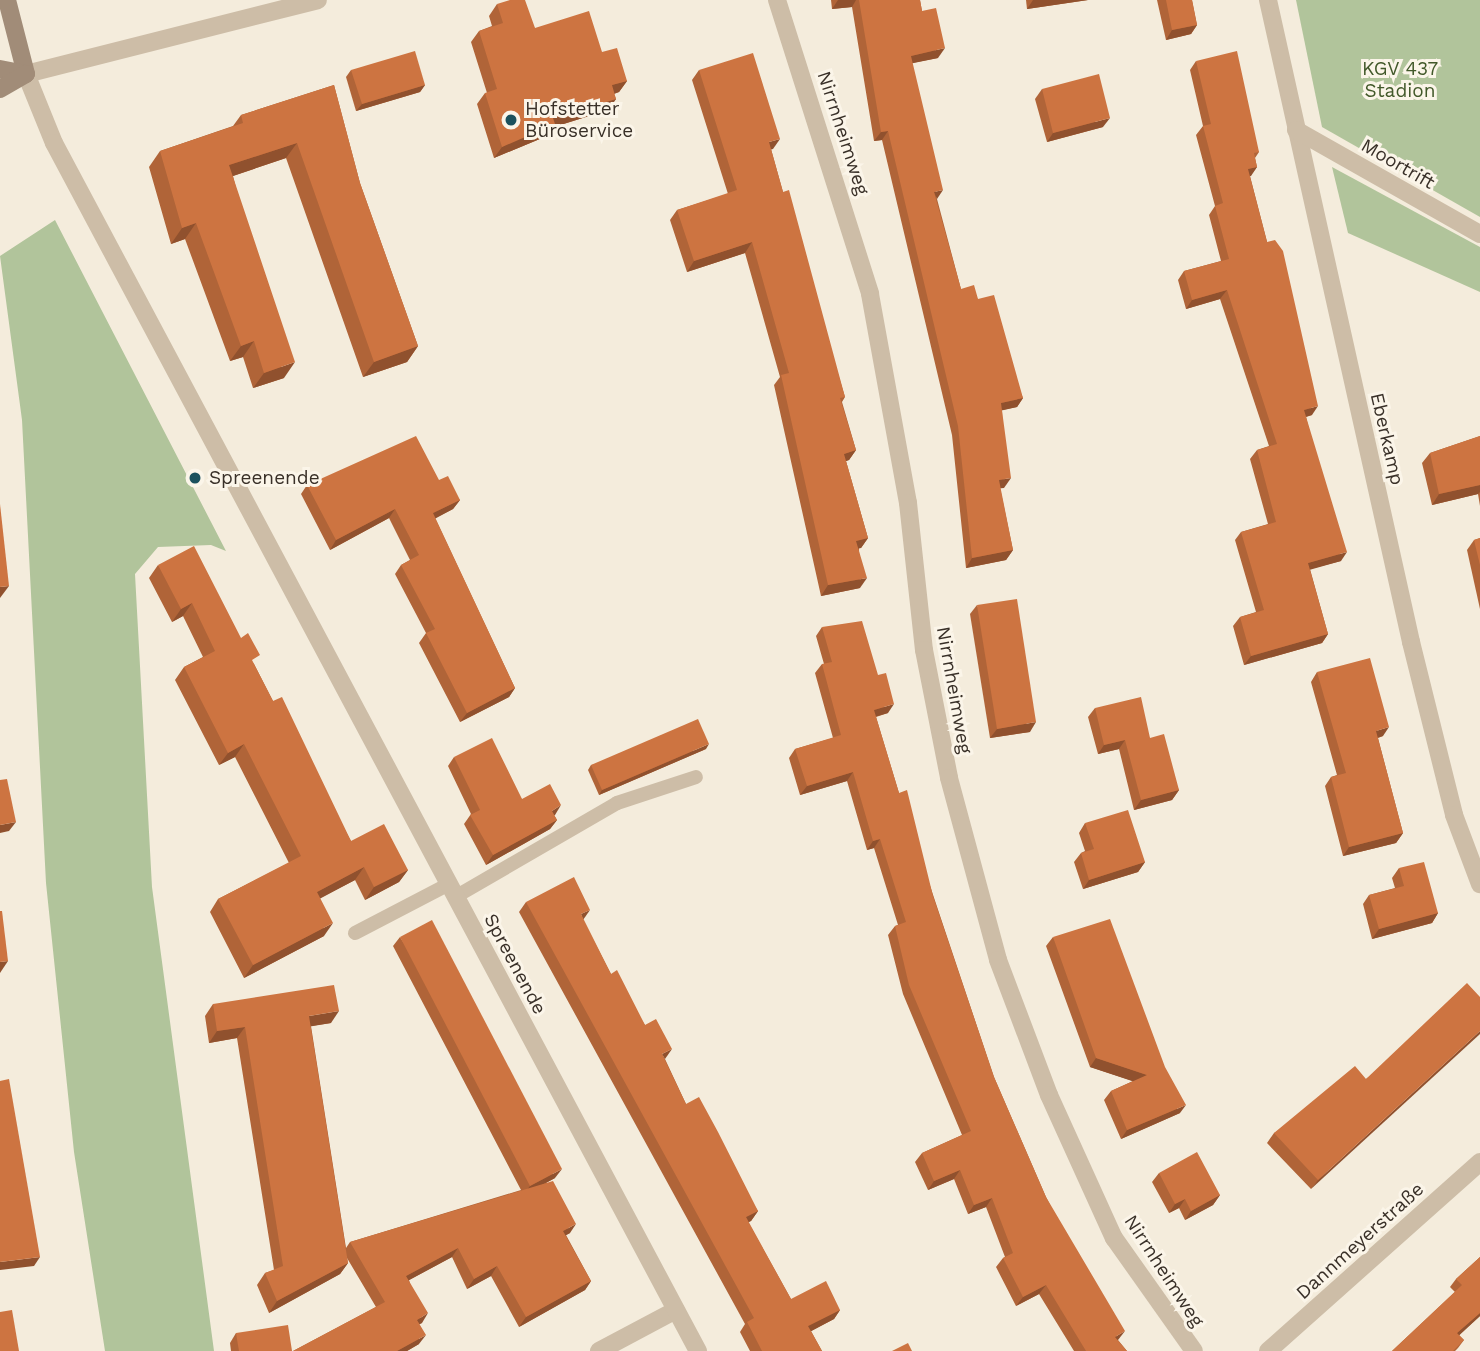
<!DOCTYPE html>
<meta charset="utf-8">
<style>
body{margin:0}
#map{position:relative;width:1480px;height:1351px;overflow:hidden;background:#f4ecdc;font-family:"Work Sans",sans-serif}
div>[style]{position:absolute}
.green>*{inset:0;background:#b1c49b}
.service>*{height:14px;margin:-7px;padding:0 7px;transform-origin:7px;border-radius:7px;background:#cdbda7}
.minor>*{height:18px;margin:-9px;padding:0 9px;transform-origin:9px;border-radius:9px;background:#cdbda7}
.tertiary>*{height:18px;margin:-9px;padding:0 9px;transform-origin:9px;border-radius:9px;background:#cdbda7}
.secondary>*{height:18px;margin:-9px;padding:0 9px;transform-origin:9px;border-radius:9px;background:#a18c78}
.wall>*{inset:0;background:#b06438}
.shaded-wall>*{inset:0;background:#90512e}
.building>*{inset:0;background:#cd7441}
.dots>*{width:19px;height:19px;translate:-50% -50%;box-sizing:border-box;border:4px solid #fbf5e9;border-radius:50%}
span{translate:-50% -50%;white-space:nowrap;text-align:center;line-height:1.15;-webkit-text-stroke:6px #fbf5e9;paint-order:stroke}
.park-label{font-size:19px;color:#42592a}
.poi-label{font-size:19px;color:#393028}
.left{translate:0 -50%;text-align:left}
.street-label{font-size:19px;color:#393028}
</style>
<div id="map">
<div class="green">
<i style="clip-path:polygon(1296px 0,1480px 0,1480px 217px,1322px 127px)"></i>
<i style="clip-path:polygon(1332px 167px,1480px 247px,1480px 292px,1348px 233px)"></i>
<i style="clip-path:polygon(55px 220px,226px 551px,211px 545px,158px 547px,135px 574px,152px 887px,214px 1351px,105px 1351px,74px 1152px,46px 883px,22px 420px,0 256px)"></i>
</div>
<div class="service">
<i style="left:455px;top:897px;width:187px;rotate:-30.1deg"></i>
<i style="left:617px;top:803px;width:83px;rotate:-18.2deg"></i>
<i style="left:355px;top:933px;width:106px;rotate:-27.5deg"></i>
</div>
<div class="minor">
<i style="left:777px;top:0;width:308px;rotate:72.4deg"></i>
<i style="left:870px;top:294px;width:212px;rotate:79.7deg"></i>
<i style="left:908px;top:503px;width:148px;rotate:83.8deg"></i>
<i style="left:924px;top:650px;width:130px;rotate:78.9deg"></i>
<i style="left:949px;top:778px;width:188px;rotate:74.9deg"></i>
<i style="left:998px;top:960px;width:144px;rotate:69.3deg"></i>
<i style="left:1049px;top:1095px;width:157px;rotate:65.6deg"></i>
<i style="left:1114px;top:1238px;width:138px;rotate:54.7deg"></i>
<i style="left:1268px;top:0;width:658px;rotate:77.44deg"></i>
<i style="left:1411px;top:642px;width:178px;rotate:76deg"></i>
<i style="left:1454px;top:815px;width:74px;rotate:69.4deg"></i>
<i style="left:26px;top:74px;width:301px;rotate:-14.2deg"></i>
<i style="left:1296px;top:130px;width:211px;rotate:29.5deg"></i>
<i style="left:599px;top:1351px;width:87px;rotate:-28deg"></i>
<i style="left:1268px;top:1351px;width:284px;rotate:-41.7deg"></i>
</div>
<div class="tertiary">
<i style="left:26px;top:74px;width:74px;rotate:67.9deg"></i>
<i style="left:54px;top:143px;width:1369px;rotate:61.94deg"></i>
</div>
<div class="secondary">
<i style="left:7px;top:0;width:76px;rotate:75.6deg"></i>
<i style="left:0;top:69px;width:26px;rotate:11deg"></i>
<i style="left:0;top:89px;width:30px;rotate:-30deg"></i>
</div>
<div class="wall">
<i style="clip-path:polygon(831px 0,920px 0,922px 11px,938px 58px,912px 63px,937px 199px,961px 289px,978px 299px,1023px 398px,1017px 407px,1002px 410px,1004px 488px,1000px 488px,1013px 550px,1006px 560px,966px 568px,952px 435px,882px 140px,874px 141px,852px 7px,832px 9px)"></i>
<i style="clip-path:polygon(1026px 0,1088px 0,1027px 9px)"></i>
<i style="clip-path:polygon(1157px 0,1192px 0,1197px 25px,1191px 34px,1166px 40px)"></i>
<i style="clip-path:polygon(497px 4px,535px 28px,602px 52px,627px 81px,619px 92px,614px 94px,616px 99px,608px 110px,554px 127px,547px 136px,494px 158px,477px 104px,485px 93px,487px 93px,471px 42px,479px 31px,492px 26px,489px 16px)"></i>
<i style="clip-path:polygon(1196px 61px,1259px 152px,1255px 158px,1257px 167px,1250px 176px,1312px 415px,1306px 417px,1341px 561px,1310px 569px,1328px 634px,1322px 643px,1244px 665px,1233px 626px,1240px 617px,1256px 612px,1235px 540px,1241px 532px,1268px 524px,1250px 459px,1257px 450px,1269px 446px,1220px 299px,1186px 309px,1178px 280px,1184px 271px,1221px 261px,1209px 215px,1215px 206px,1196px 135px,1203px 126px,1190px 70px)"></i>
<i style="clip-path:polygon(351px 70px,425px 85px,420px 92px,356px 111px,346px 77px)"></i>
<i style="clip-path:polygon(699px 70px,773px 149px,771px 149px,783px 192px,845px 397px,842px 402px,856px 450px,849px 460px,846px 461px,868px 538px,861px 548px,859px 548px,860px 588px,821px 596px,774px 385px,780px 377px,745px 253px,687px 272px,670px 220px,677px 210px,728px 194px,692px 80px)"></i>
<i style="clip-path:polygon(334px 85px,360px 183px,418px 346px,407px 362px,363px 377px,286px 158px,233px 176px,284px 378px,253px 388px,243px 357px,230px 361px,185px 239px,171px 244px,149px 167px,160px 151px,233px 126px,241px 115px)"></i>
<i style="clip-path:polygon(1042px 89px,1103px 127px,1047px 142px,1035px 99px)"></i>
<i style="clip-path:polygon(1480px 436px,1480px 506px,1478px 494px,1432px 505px,1422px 463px,1430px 453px)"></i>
<i style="clip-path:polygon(439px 480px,460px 500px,453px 509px,435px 518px,515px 688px,509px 697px,460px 722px,419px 643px,426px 633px,395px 574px,401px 565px,410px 560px,389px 518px,330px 550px,301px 494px,307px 485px)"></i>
<i style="clip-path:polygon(1480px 538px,1480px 609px,1467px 550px,1474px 540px)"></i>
<i style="clip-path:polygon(158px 565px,254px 664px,273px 701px,351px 841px,408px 870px,399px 882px,365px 900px,355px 880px,320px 898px,324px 936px,244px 978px,210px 912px,218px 899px,289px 863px,235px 757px,219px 765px,175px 680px,184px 667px,203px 657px,183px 616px,172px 622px,149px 578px)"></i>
<i style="clip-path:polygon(977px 605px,1030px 732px,990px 738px,970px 614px)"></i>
<i style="clip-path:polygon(822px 627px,888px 713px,876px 717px,899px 793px,994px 1077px,1046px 1197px,1118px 1340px,1127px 1351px,1074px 1351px,1039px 1294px,1016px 1306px,996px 1267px,1003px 1258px,1005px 1257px,986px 1207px,968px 1214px,954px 1179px,928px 1190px,915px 1162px,922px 1153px,962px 1135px,903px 994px,888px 935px,895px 926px,898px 925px,874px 848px,867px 850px,847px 781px,800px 795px,789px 758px,795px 749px,833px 738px,815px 673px,822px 664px,824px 664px,816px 636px)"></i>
<i style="clip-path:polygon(1317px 672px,1383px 736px,1378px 738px,1403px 833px,1396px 843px,1343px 856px,1325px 786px,1331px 777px,1337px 775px,1311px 682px)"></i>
<i style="clip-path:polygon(1095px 708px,1150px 738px,1179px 790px,1172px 800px,1134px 810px,1119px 749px,1098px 754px,1088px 717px)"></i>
<i style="clip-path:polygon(706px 749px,599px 795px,588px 770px,591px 765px)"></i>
<i style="clip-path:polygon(454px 757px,522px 799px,554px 815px,557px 820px,550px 829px,486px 865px,464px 824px,471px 814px,448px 766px)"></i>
<i style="clip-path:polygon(1085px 823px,1145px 862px,1138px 872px,1083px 889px,1074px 862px,1081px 853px,1085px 851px,1079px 833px)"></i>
<i style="clip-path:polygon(1399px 868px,1438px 913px,1432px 923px,1372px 939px,1363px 904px,1369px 895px,1395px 888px,1392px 878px)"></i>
<i style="clip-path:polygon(526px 902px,583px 920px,611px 974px,645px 1025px,665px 1059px,686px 1104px,758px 1211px,751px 1221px,748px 1222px,791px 1299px,840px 1310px,834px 1319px,811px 1331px,822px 1351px,750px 1351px,740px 1332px,745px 1324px,519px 912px)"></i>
<i style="clip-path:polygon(400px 937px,555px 1178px,546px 1183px,570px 1233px,566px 1235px,591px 1281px,585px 1290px,519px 1327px,491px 1276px,467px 1289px,452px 1257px,409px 1280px,422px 1323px,419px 1324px,419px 1344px,407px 1351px,293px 1351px,376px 1307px,347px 1258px,348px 1263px,340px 1274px,269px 1313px,257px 1285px,265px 1273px,274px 1270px,237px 1038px,209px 1043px,205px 1016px,213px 1004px,331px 1023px,311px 1026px,346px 1248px,350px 1242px,521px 1190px,393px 946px)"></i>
<i style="clip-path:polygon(1053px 937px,1180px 1113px,1121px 1139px,1104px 1100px,1111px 1091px,1133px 1081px,1090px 1067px,1046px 946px)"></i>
<i style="clip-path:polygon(1480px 997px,1311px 1189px,1267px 1143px,1274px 1133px,1366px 1079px)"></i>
<i style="clip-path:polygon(1159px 1173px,1220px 1195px,1213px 1205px,1185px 1220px,1179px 1208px,1169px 1213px,1152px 1182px)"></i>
<i style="clip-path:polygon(1480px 1257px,1480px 1316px,1459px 1335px,1464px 1340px,1458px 1348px,1455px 1351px,1392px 1351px,1455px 1292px,1450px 1287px,1456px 1279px)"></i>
<i style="clip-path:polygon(236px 1333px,292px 1351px,231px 1351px,230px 1343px)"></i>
</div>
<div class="shaded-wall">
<i style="clip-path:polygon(838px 0,856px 0,852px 7px,832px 9px)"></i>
<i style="clip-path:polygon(1033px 0,1088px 0,1027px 9px)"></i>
<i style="clip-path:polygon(1197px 25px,1191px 34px,1166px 40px,1172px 30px)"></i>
<i style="clip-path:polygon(945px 48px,938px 58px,904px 65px,911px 56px)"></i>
<i style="clip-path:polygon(627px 81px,619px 92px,604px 97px,612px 85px)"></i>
<i style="clip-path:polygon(425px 85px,420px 92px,356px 111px,362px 104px)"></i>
<i style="clip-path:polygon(616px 99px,608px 110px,554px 127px,547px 136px,494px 158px,502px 147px,553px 118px)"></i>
<i style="clip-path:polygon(1110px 118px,1103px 127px,1047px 142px,1053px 133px)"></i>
<i style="clip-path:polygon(888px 131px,882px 140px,874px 141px,881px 132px)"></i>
<i style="clip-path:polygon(780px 139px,773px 149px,762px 152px,769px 142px)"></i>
<i style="clip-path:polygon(297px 143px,286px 158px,218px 181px,229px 165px)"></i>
<i style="clip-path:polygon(1257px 167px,1251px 176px,1242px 178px,1248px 169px)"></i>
<i style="clip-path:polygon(943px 190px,937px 199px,934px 192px)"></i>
<i style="clip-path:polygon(196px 223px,185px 239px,171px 244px,182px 228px)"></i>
<i style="clip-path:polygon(752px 242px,745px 253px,687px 272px,694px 261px)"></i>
<i style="clip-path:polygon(1227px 290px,1220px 299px,1186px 309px,1192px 300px)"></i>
<i style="clip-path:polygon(254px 341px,243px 357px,230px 361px,241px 346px)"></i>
<i style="clip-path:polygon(418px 346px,407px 362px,363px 377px,374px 362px)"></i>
<i style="clip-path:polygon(295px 362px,284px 378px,253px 388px,264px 373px)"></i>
<i style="clip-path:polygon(1023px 398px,1017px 407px,995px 412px,1001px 403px)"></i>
<i style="clip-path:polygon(1318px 406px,1312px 415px,1298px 419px,1304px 410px)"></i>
<i style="clip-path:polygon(856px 450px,849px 460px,837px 464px,844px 454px)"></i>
<i style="clip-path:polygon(1011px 478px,1004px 488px,992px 489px,999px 480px)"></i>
<i style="clip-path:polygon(1480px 485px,1480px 492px,1478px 494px,1432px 505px,1439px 494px)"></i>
<i style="clip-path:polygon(460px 500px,453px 509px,427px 523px,433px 513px)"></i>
<i style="clip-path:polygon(395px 509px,389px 518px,330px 550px,336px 540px)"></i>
<i style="clip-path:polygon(868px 538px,861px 548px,849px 551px,856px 541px)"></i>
<i style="clip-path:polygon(1013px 550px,1006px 560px,966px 568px,972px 558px)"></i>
<i style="clip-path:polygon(1347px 552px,1341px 561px,1302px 572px,1308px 563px)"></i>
<i style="clip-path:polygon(867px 578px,860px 588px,821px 596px,828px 585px)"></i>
<i style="clip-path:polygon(9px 586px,0 598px,0 587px)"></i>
<i style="clip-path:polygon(192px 603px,183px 616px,172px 622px,181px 609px)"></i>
<i style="clip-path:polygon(1328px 634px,1322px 643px,1244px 665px,1251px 656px)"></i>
<i style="clip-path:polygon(515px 688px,509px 697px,460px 722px,467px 713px)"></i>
<i style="clip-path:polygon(894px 704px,888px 713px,867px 719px,874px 710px)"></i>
<i style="clip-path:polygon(1036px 722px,1030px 732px,990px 738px,997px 729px)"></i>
<i style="clip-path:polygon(1389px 727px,1383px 736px,1370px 740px,1376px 731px)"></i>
<i style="clip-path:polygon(1125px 740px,1119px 749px,1098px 754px,1104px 745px)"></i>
<i style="clip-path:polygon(244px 744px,235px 757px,219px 765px,228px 753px)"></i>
<i style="clip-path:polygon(709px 744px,706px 749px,599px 795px,602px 790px)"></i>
<i style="clip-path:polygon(853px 772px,847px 781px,800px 795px,807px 786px)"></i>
<i style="clip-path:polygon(1179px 790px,1172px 800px,1134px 810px,1141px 800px)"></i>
<i style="clip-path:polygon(561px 805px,555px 815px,545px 820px,552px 811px)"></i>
<i style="clip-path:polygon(557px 820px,550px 829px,486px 865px,493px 855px)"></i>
<i style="clip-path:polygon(16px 822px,9px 831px,0 833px,0 825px)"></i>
<i style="clip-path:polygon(1403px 833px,1396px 843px,1343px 856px,1349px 847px)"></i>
<i style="clip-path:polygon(880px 839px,874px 848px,867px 850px,873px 841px)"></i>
<i style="clip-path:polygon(1145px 862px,1138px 872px,1083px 889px,1089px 880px)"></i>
<i style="clip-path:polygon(364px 867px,355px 880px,308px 905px,317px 892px)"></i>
<i style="clip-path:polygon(408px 870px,399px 882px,365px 900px,374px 887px)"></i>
<i style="clip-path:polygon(590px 910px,583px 920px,581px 914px)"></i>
<i style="clip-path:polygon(1438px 913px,1432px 923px,1372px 939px,1379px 929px)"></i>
<i style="clip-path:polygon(333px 923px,324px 936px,244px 978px,253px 965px)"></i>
<i style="clip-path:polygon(8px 961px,0 973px,0 962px)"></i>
<i style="clip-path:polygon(339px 1011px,331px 1023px,301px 1028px,309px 1016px)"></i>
<i style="clip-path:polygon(245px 1027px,237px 1038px,209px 1043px,217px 1031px)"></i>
<i style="clip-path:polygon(1480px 1031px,1480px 1034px,1311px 1189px,1318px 1180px)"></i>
<i style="clip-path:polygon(672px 1049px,665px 1059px,662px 1054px)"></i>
<i style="clip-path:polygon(1096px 1058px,1147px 1075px,1141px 1084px,1090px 1067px)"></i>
<i style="clip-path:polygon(1186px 1105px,1180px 1113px,1121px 1139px,1127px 1130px)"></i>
<i style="clip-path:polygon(562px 1169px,555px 1178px,523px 1195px,530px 1186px)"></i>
<i style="clip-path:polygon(960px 1170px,954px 1179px,928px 1190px,934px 1181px)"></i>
<i style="clip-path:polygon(1220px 1195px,1213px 1205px,1185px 1220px,1191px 1211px)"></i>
<i style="clip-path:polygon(992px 1198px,986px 1207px,968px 1214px,974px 1205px)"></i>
<i style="clip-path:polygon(1185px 1199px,1179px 1208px,1169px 1213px,1175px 1204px)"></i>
<i style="clip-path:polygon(758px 1211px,751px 1221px,739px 1227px,746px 1217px)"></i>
<i style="clip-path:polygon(576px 1224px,570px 1233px,557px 1240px,563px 1231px)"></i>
<i style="clip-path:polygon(458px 1248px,452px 1257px,400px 1285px,406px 1276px)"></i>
<i style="clip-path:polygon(40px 1257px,34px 1266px,0 1270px,0 1262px)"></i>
<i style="clip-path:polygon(348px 1263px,340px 1274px,269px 1313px,277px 1301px)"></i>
<i style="clip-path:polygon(497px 1266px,491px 1276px,467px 1289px,474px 1279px)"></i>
<i style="clip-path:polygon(591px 1281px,585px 1290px,519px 1327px,526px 1317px)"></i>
<i style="clip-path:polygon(1046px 1285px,1039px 1294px,1016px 1306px,1023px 1297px)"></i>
<i style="clip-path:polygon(840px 1310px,834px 1319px,802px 1336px,808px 1326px)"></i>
<i style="clip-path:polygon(428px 1313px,422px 1323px,410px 1329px,417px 1320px)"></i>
<i style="clip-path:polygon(1480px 1313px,1480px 1316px,1452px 1342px,1457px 1333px)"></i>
<i style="clip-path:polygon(1125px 1331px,1118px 1340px,1109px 1346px,1115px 1337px)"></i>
<i style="clip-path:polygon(426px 1335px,419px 1344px,407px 1351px,397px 1351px)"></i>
</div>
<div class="building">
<i style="clip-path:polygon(510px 0,525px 0,535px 28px,589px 11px,602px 52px,617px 48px,627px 81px,612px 85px,616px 99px,553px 118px,555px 124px,502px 147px,485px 93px,497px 89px,479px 31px,503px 23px,497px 4px)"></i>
<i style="clip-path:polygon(859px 0,920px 0,922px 11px,936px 8px,945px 48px,911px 56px,943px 190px,934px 192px,961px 289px,974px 285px,978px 299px,994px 295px,1023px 398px,1001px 403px,1011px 478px,999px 480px,1013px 550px,972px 558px,958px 426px,888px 131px,881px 132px)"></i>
<i style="clip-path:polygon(1166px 0,1192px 0,1197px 25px,1172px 30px)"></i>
<i style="clip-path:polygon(415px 51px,425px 85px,362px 104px,351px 70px)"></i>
<i style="clip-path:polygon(1237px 51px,1259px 152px,1254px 153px,1257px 167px,1248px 169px,1267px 242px,1275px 240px,1283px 251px,1318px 406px,1304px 410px,1347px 552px,1308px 563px,1328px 634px,1251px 656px,1240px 617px,1264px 610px,1241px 532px,1276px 522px,1257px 450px,1277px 444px,1227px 290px,1192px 300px,1184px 271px,1229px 259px,1215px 206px,1223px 203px,1203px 126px,1211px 124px,1196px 61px)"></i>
<i style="clip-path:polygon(753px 53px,780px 139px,769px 142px,783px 192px,789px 190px,845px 397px,840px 398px,856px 450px,844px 454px,868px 538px,856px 541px,867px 578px,828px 585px,781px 375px,789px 373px,752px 242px,694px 261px,677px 210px,737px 190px,699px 70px)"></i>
<i style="clip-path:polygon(1099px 74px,1110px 118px,1053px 133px,1042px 89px)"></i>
<i style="clip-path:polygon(334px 85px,360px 183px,418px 346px,374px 362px,297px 143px,229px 165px,295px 362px,264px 373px,254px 341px,241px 346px,196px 223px,182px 228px,160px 151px,243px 123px,241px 115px)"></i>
<i style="clip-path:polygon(416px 436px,439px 480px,448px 476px,460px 500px,433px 513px,515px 688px,467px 713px,426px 633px,435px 629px,401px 565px,419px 555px,395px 509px,336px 540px,307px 485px)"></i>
<i style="clip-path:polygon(1480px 436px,1480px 485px,1439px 494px,1430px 453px)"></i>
<i style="clip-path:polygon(0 504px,9px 586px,0 587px)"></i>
<i style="clip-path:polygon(1480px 538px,1480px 565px,1474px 540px)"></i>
<i style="clip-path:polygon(194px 546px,241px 638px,248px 633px,260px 655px,252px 660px,273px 701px,282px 697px,351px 841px,384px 824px,408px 870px,374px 887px,364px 867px,317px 892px,333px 923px,253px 965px,218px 899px,301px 856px,244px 744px,228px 753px,184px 667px,215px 651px,192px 603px,181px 609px,158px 565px)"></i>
<i style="clip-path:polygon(1017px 599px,1036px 722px,997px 729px,977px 605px)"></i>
<i style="clip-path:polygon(862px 621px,878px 675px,886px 673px,894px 704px,874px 710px,899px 793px,907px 790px,933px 896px,994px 1077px,1046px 1197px,1125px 1331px,1115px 1337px,1127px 1351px,1086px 1351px,1046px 1285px,1023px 1297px,1003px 1258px,1013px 1253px,992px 1198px,974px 1205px,960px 1170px,934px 1181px,922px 1153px,971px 1131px,909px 985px,895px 926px,906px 922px,880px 839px,873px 841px,853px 772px,807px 786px,795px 749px,841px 735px,822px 664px,832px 662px,822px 627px)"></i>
<i style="clip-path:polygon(1370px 658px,1389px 727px,1376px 731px,1403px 833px,1349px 847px,1331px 777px,1346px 773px,1317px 672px)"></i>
<i style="clip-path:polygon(1141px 697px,1150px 738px,1164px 734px,1179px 790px,1141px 800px,1125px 740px,1104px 745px,1095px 708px)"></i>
<i style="clip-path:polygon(698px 719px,709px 744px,602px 790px,591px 765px)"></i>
<i style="clip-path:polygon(492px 738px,522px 799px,550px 784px,561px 805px,552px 811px,557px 820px,493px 855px,470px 815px,480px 810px,454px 757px)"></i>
<i style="clip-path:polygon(7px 779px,16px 822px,0 825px,0 780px)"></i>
<i style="clip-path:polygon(1128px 810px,1145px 862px,1089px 880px,1081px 853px,1094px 849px,1085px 823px)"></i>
<i style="clip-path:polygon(1424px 862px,1438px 913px,1379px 929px,1369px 895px,1404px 886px,1399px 868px)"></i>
<i style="clip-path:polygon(574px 877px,590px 910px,581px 914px,611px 974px,617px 970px,645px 1025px,656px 1019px,672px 1049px,662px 1054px,686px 1104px,699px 1097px,718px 1132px,758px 1211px,746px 1217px,791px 1299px,826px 1281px,840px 1310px,808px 1326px,822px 1351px,762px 1351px,747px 1322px,754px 1318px,526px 902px)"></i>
<i style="clip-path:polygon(0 911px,2px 911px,8px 961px,0 962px)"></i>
<i style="clip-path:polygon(1110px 919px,1165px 1067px,1186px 1105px,1127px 1130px,1111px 1091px,1147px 1075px,1096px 1058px,1053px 937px)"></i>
<i style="clip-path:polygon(432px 920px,562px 1169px,530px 1186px,400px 937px)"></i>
<i style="clip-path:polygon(1467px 983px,1480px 997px,1480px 1031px,1318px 1180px,1274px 1133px,1355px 1066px,1366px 1079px)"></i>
<i style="clip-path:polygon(334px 985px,339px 1011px,309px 1016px,348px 1263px,277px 1301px,265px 1273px,283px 1266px,245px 1027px,217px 1031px,213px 1004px)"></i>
<i style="clip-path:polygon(9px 1079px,40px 1257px,0 1262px,0 1081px)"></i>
<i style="clip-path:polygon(1197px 1152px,1220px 1195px,1191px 1211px,1185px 1199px,1175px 1204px,1159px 1173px)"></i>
<i style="clip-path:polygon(553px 1181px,576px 1224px,563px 1231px,591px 1281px,526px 1317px,497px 1266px,474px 1279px,458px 1248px,406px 1276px,428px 1313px,417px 1320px,426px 1335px,397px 1351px,293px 1351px,385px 1302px,350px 1242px)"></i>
<i style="clip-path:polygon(1480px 1257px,1480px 1313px,1457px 1333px,1464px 1340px,1453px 1351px,1392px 1351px,1462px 1285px,1456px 1279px)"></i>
<i style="clip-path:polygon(12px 1310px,19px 1351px,0 1351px,0 1312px)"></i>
<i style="clip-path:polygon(288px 1325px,292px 1351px,239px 1351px,236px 1333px)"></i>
<i style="clip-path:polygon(908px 1343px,912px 1351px,892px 1351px)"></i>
</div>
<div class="dots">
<i style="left:511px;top:120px;background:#1b515d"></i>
<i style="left:195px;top:478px;background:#1b515d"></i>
</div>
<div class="park-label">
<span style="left:1400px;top:80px">KGV 437<br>Stadion</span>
</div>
<div class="poi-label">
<span class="left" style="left:525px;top:120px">Hofstetter<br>Büroservice</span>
<span class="left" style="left:209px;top:478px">Spreenende</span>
</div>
<div class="street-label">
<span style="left:843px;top:133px;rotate:72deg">Nirrnheimweg</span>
<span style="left:1398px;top:164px;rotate:30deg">Moortrift</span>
<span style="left:1387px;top:439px;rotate:77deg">Eberkamp</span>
<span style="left:954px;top:690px;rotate:80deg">Nirrnheimweg</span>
<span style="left:515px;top:964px;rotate:62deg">Spreenende</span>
<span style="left:1360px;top:1241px;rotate:-42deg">Dannmeyerstraße</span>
<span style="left:1164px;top:1271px;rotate:57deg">Nirrnheimweg</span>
</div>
</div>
